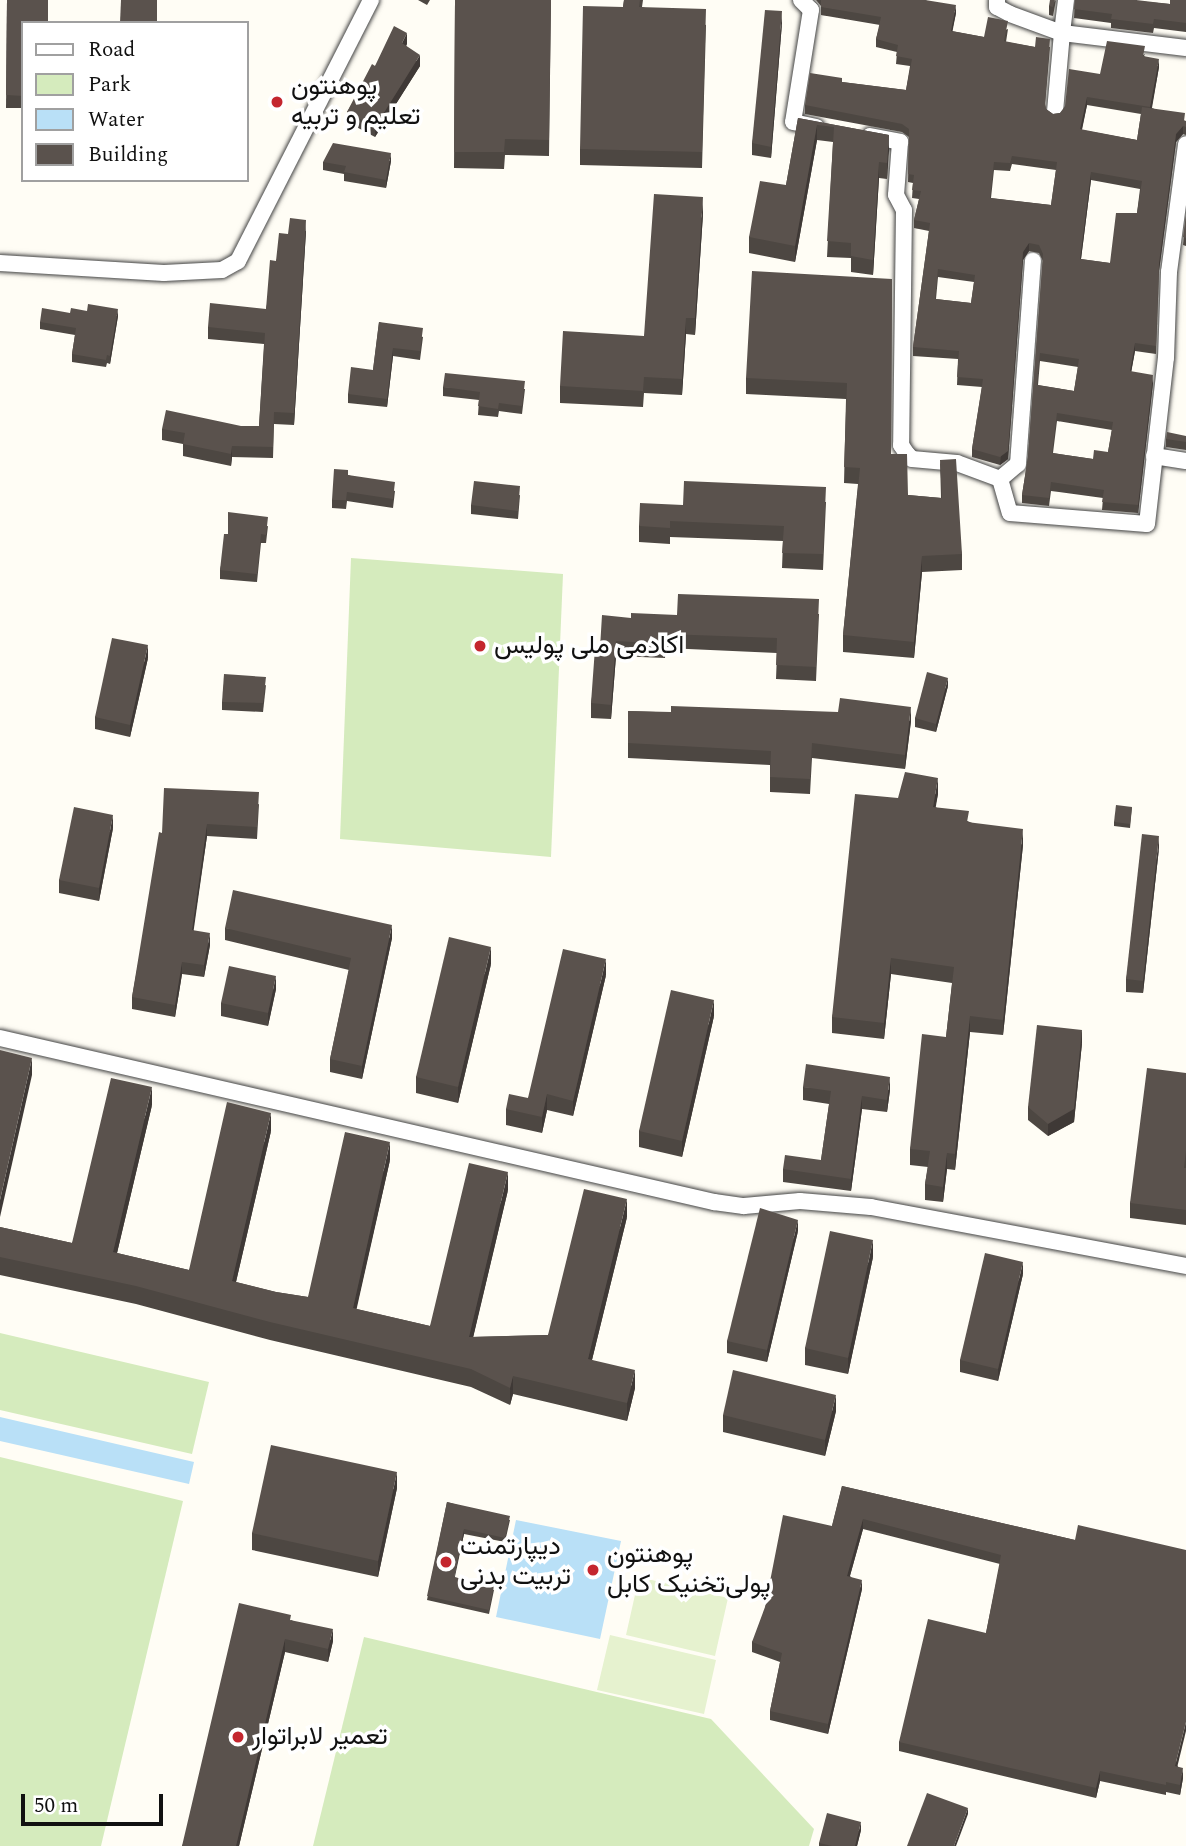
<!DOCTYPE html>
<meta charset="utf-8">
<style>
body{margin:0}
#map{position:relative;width:1186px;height:1846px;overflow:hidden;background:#fffdf5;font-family:Spectral,Vazirmatn,serif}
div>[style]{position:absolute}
.green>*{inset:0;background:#d5ebbd}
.pitch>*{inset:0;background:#e6f2cf}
.water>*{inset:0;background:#b9e0f7}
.roads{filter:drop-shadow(0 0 2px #444) drop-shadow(0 0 2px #444)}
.minor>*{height:16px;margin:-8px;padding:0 8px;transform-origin:8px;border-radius:8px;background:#fff}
.wall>*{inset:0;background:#4d4742}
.shaded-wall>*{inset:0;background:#3f3936}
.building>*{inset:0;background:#5a524d}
.dots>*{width:19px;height:19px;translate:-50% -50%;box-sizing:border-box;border:4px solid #fff;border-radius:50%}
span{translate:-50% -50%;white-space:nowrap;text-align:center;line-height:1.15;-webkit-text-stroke:7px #fff;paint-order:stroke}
.poi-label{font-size:26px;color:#111}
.left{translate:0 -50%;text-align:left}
.legend{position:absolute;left:21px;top:21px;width:228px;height:161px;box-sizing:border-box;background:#fff;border:2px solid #a0a0a0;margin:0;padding:9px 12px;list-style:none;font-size:21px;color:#111}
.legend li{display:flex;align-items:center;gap:14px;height:35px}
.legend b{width:35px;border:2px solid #a0a0a0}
.scale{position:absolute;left:21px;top:1794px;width:142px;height:32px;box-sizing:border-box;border:4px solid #111;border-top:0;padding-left:9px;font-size:21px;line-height:24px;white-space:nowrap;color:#111;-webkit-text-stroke:5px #fff;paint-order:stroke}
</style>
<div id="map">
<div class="green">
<i style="clip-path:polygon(351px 558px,563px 574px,551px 857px,340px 839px)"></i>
<i style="clip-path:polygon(0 1333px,209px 1382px,192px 1454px,0 1410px)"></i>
<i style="clip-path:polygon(0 1457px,183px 1501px,101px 1846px,0 1846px)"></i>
<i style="clip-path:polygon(364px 1637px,711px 1719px,814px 1829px,809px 1846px,313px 1846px)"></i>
</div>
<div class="pitch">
<i style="clip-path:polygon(639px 1577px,728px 1598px,715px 1656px,626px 1635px)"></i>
<i style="clip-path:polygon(610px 1635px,716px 1660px,704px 1714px,597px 1690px)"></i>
</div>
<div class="water">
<i style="clip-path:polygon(0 1417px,194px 1462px,189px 1484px,0 1441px)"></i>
<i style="clip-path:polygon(516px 1520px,621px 1541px,600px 1639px,496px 1617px)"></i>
</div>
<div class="roads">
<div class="minor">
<i style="left:801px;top:0;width:14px;rotate:45deg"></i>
<i style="left:811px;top:10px;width:113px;rotate:99.1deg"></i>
<i style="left:793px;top:122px;width:24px;rotate:12deg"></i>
<i style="left:997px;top:0;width:7px;rotate:90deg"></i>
<i style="left:997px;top:7px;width:15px;rotate:28deg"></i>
<i style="left:1010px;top:14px;width:55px;rotate:20.1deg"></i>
<i style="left:1062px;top:33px;width:79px;rotate:95.1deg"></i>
<i style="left:1066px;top:0;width:33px;rotate:97deg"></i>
<i style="left:1062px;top:33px;width:125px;rotate:6.9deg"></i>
<i style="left:870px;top:136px;width:31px;rotate:11deg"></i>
<i style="left:900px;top:142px;width:53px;rotate:94.3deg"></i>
<i style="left:896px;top:195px;width:17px;rotate:62deg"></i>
<i style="left:904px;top:210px;width:235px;rotate:90.7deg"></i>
<i style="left:901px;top:445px;width:11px;rotate:56deg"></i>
<i style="left:907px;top:454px;width:7px;rotate:45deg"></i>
<i style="left:912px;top:459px;width:45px;rotate:5.1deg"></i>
<i style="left:957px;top:463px;width:46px;rotate:20.4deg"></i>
<i style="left:1000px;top:479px;width:35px;rotate:74deg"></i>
<i style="left:1010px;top:513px;width:137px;rotate:4.6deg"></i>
<i style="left:1147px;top:524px;width:167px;rotate:-83.5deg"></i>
<i style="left:1166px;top:358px;width:86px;rotate:-88deg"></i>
<i style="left:1169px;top:272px;width:129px;rotate:-82.4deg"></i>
<i style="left:0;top:263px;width:164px;rotate:3.5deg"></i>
<i style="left:164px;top:273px;width:58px;rotate:-3deg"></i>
<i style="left:222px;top:270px;width:18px;rotate:-29deg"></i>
<i style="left:238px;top:261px;width:293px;rotate:-63deg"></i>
<i style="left:1154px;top:456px;width:32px;rotate:9deg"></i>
<i style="left:1000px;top:479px;width:23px;rotate:-40deg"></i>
<i style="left:1018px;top:464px;width:204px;rotate:-85.8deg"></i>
<i style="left:0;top:1038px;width:733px;rotate:12.94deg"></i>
<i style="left:714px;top:1202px;width:30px;rotate:8deg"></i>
<i style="left:744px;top:1206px;width:56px;rotate:-5.1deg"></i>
<i style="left:800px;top:1201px;width:71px;rotate:4.8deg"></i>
<i style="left:871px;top:1207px;width:320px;rotate:10.6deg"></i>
</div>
</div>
<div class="wall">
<i style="clip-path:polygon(7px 0,23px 23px,23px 108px,6px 108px)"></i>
<i style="clip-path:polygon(418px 0,430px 0,427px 5px)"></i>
<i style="clip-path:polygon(455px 0,551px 0,549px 156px,505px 155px,504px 169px,454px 168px)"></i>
<i style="clip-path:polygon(624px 0,643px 0,642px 7px,706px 25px,702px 168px,580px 165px,580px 149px,623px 7px)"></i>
<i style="clip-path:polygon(evenodd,816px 0,925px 0,956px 13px,952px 31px,984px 37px,1008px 29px,1006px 42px,1035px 47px,1050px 47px,1045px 105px,1046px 109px,1053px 114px,1060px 113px,1100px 74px,1145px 54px,1144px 56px,1159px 67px,1152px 108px,1186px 121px,1186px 135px,1183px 134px,1176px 142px,1159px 271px,1156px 354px,1135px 351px,1131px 372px,1153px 383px,1138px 513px,1102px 510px,1103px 498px,1051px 491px,1049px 506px,1022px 503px,1022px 495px,1028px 457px,1043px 261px,1039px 253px,1029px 251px,1023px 260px,1008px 459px,1000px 465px,972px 457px,972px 449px,982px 387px,957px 385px,958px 359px,913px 356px,913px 347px,929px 231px,914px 228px,914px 220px,919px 199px,912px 198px,913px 183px,908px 182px,909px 137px,902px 132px,805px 114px,805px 105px,842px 82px,906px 90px,910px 66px,896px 64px,897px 52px,876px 47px,876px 39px,880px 25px,821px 15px,821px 6px,816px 0,1087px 105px,1141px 114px,1137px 140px,1082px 130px,1087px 105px,816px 0,1012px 164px,1056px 170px,1051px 205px,991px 198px,994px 170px,1010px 171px,1012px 164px,816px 0,1091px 180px,1140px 189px,1137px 213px,1110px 263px,1081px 259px,1091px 180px,816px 0,938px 277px,974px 282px,971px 303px,936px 299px,938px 277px,816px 0,1040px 361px,1078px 367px,1074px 391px,1038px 385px,1040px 361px,816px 0,1057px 421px,1112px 430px,1108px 452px,1093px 459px,1053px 453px,1057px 421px)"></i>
<i style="clip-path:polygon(1056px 0,1053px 16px,1049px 15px,1049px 6px)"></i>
<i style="clip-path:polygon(1075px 0,1137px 0,1137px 1px,1170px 4px,1186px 0,1186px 32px,1154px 28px,1153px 33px,1111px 28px,1111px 23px,1074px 18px)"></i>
<i style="clip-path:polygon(782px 23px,771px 158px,752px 155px,752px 143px)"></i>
<i style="clip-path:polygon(407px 44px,406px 46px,420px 66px,375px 137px,347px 122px,347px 112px,375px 66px)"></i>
<i style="clip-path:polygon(798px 118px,889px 135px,887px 179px,879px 178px,873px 275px,851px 272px,851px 258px,827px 257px,833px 142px,817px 140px,795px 262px,749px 253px,749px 237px,786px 185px)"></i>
<i style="clip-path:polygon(391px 161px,386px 188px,344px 181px,344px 174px,323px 170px,323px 162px)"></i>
<i style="clip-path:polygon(703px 214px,695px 335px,686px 334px,682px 395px,644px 393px,643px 407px,560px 403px,560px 386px,644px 336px)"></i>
<i style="clip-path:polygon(1186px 216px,1186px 246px,1183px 245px)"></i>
<i style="clip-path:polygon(306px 231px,294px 425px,274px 424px,273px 458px,232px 457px,231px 466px,183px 456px,183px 444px,162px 440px,162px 429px,259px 426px,264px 344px,208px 339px,208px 327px,266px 309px,276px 261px,288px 234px)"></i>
<i style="clip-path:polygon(892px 279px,891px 454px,908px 495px,941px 498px,940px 460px,962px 554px,962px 570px,922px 572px,914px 658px,843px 652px,843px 635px,858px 484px,844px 483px,846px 399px,746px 394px,746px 378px)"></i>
<i style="clip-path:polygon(70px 313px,118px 316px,110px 364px,107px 363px,106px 367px,72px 362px,72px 354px,75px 335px,40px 329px,40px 322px)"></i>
<i style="clip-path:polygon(379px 322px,423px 337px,420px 360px,393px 356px,387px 407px,348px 403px,348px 394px,373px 370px)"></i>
<i style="clip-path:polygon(443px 387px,525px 389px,522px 414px,499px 411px,498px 417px,478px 415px,479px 400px,443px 396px)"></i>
<i style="clip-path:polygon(1186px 436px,1186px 450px,1166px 447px,1166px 439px)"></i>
<i style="clip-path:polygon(348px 475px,395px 491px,393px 508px,347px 501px,346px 509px,332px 508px,332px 500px)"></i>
<i style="clip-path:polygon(520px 495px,518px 519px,471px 514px,471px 505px)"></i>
<i style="clip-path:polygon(826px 502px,823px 570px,782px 568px,783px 541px,670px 537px,670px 544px,639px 542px,639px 526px,683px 505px)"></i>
<i style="clip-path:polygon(268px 526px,266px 543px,261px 543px,257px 582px,220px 579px,220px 570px,228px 534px)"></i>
<i style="clip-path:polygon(819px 614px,816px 681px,776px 679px,777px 653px,666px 648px,665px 658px,616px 656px,611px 719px,591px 718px,591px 703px,600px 648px,631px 618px,677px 615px)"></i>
<i style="clip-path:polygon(148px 658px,130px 737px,95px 729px,95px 717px)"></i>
<i style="clip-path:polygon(266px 685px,263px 712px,222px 710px,222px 702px)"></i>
<i style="clip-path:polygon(948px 686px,936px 732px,915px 727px,915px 718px)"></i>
<i style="clip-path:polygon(628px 711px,911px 721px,905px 769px,812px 758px,810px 794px,770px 792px,770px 765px,628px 758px)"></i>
<i style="clip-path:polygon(938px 794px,935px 807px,1023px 845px,1003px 1035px,970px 1032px,955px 1170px,947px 1169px,943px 1202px,925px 1200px,925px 1184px,928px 1167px,910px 1165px,910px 1149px,946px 1037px,952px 983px,891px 974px,884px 1039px,832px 1033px,832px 1017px,898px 798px)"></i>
<i style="clip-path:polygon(259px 804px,257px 839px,207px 836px,193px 930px,210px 945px,204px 977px,182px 974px,175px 1017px,132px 1009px,132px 997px,162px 833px)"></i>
<i style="clip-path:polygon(1132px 807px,1130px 828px,1114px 826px,1114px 822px)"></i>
<i style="clip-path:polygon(113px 828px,99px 901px,59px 893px,59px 880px)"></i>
<i style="clip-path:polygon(1159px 848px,1143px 993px,1126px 992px,1126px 979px)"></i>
<i style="clip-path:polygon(225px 928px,392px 938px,362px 1079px,330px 1072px,330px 1059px,349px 970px,225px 940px)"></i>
<i style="clip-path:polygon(491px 964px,458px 1103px,416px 1093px,416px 1077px)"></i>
<i style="clip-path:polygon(606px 975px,573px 1116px,547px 1110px,542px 1133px,506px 1125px,506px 1109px,528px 1098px)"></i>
<i style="clip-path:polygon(276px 989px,268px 1026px,221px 1016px,221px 1003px)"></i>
<i style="clip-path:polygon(714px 1016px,682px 1157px,639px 1147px,639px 1131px)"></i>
<i style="clip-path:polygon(1082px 1043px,1074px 1122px,1048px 1136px,1028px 1120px,1028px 1107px)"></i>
<i style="clip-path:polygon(1186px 1073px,1186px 1225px,1130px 1218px,1130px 1203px)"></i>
<i style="clip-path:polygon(803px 1087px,890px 1090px,887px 1112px,862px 1109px,851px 1191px,783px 1182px,783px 1169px,821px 1160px,829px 1104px,803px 1100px)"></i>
<i style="clip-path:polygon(152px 1105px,117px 1253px,189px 1270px,271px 1131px,236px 1282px,276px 1292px,308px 1297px,390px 1160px,356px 1309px,430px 1326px,508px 1190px,473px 1337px,548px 1335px,627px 1217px,592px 1360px,635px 1388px,627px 1421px,513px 1394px,510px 1405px,471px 1387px,270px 1340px,136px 1304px,0 1275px,0 1227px,72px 1243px)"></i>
<i style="clip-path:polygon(798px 1231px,767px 1362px,727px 1353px,727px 1341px)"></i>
<i style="clip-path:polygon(873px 1257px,848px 1374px,805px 1365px,805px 1348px)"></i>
<i style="clip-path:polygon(1023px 1274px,998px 1381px,960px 1372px,960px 1360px)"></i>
<i style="clip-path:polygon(836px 1411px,825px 1456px,723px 1432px,723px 1415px)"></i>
<i style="clip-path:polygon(842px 1486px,1075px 1540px,1183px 1778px,1180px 1795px,1166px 1792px,1166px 1795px,1100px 1781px,1096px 1798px,899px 1751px,899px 1742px,986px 1633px,1000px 1564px,863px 1529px,850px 1576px,862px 1589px,828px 1734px,770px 1720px,770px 1711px,780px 1662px,752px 1652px,752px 1642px,832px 1526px)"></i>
<i style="clip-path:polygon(397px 1488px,378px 1577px,252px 1550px,252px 1533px)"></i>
<i style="clip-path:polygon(447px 1502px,510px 1520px,505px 1542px,464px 1534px,454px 1577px,494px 1590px,489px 1614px,427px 1600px)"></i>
<i style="clip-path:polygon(291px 1620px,333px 1641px,328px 1662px,285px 1652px,239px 1846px,182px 1846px)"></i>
<i style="clip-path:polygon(861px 1830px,857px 1846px,819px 1846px,819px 1843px)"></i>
</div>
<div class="shaded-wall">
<i style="clip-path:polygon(956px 5px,956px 13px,951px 39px,951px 31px)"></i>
<i style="clip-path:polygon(782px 11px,782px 23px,771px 158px,771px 147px)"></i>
<i style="clip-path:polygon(407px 33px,407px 44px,402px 54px,402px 43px)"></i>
<i style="clip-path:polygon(420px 55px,420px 66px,375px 137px,375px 127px)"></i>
<i style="clip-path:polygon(1159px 59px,1159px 67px,1150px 116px,1150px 107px)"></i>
<i style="clip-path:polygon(1087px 97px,1087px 105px,1080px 137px,1080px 129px)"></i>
<i style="clip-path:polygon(817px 125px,817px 140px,795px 262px,795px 246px)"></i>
<i style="clip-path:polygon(1183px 126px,1183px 134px,1176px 142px,1159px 271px,1156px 354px,1159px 263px,1176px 134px)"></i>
<i style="clip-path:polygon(889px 135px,889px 151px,887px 179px,887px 163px)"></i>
<i style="clip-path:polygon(391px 153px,391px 161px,386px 188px,386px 180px)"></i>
<i style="clip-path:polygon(879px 162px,879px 178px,873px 275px,873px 260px)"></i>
<i style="clip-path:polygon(1091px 172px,1091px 180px,1080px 267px,1080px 259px)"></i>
<i style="clip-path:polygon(703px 197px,703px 214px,695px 335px,695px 318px)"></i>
<i style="clip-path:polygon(306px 220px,306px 231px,294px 425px,294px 413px)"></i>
<i style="clip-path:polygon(1029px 243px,1029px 251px,1023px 260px,1008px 459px,1000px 465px,1023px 252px)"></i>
<i style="clip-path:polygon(118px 309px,118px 316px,110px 364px,110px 356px)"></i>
<i style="clip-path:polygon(686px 318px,686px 334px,682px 395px,682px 379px)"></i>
<i style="clip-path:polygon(1135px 343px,1135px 351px,1130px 379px,1130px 371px)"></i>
<i style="clip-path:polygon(393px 348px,393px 356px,387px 407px,387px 399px)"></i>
<i style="clip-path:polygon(1153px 375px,1153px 383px,1138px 513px,1138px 505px)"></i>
<i style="clip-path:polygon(232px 446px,232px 457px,231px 466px,231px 454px)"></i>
<i style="clip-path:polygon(922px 556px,922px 572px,914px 658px,914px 642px)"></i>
<i style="clip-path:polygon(616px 641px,616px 656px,611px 719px,611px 705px)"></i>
<i style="clip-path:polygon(148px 645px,148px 658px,130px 737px,130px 725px)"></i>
<i style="clip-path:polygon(948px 678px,948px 686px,936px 732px,936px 724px)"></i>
<i style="clip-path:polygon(911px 707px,911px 721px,905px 769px,905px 755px)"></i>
<i style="clip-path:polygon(938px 778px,938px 794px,933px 823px,933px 807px)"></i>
<i style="clip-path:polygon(113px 815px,113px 828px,99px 901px,99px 888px)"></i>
<i style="clip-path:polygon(207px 824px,207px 836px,192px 942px,192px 930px)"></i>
<i style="clip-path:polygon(1023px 829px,1023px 845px,1003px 1035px,1003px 1020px)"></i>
<i style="clip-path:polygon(1159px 836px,1159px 848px,1143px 993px,1143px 981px)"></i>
<i style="clip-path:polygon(392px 925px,392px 938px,362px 1079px,362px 1066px)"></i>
<i style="clip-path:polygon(210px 933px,210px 945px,204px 977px,204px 965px)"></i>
<i style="clip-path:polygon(491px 947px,491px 964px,458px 1103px,458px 1087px)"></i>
<i style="clip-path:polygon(891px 958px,891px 974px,884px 1039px,884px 1023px)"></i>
<i style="clip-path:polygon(606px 959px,606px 975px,573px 1116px,573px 1101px)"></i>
<i style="clip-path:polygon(182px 962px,182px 974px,175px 1017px,175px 1005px)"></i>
<i style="clip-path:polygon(276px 976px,276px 989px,268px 1026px,268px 1013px)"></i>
<i style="clip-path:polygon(714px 1000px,714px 1016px,682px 1157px,682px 1141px)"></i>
<i style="clip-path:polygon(970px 1016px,970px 1032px,955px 1170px,955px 1154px)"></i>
<i style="clip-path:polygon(1082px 1030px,1082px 1043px,1074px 1122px,1048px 1136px,1048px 1124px)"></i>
<i style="clip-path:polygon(32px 1058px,32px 1075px,0 1217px,0 1200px)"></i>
<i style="clip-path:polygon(890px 1077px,890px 1090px,887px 1112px,887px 1100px)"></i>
<i style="clip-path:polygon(152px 1087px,152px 1105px,113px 1270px,113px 1252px)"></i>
<i style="clip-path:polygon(547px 1094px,547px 1110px,542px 1133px,542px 1117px)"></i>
<i style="clip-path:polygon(862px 1096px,862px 1109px,851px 1191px,851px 1179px)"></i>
<i style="clip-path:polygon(271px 1113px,271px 1131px,232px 1299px,232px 1281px)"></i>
<i style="clip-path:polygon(390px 1142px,390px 1160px,353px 1325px,353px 1308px)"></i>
<i style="clip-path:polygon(947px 1153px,947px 1169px,943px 1202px,943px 1187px)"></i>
<i style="clip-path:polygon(508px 1172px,508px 1190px,469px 1355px,469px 1337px)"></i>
<i style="clip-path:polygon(627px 1199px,627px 1217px,588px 1376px,588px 1359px)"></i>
<i style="clip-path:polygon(798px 1220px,798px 1231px,767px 1362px,767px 1350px)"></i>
<i style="clip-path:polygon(873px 1240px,873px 1257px,848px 1374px,848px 1358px)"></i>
<i style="clip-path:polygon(1023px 1262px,1023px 1274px,998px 1381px,998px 1369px)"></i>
<i style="clip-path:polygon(635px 1370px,635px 1388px,627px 1421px,627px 1403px)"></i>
<i style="clip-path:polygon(513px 1376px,513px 1394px,510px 1405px,510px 1388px)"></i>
<i style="clip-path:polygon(836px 1395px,836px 1411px,825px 1456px,825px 1440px)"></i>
<i style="clip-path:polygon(397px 1472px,397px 1488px,378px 1577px,378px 1561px)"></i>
<i style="clip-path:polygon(863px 1519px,863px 1529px,847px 1586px,847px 1576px)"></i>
<i style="clip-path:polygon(464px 1529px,464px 1534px,454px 1581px,454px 1577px)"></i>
<i style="clip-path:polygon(862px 1580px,862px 1589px,828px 1734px,828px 1724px)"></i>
<i style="clip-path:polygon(333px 1629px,333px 1641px,328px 1662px,328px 1649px)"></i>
<i style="clip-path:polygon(285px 1639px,285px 1652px,239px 1846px,236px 1846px)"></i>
<i style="clip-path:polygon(1186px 1722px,1186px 1731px,1175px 1776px,1175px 1766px)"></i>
<i style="clip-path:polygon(1183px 1768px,1183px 1778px,1180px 1795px,1180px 1785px)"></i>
<i style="clip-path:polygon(1100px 1771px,1100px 1781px,1096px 1798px,1096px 1788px)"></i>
<i style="clip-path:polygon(968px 1808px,968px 1814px,956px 1846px,954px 1846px)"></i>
<i style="clip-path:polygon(861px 1822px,861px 1830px,857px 1846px,855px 1846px)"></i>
</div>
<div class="building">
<i style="clip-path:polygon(7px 0,48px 0,48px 23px,23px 23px,23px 96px,6px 95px)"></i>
<i style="clip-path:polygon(121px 0,157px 0,157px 23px,120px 23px)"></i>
<i style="clip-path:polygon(455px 0,551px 0,549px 140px,505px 139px,504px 152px,454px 152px)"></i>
<i style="clip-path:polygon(624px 0,640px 0,639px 7px,706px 9px,702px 152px,580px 149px,583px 6px,623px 7px)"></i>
<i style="clip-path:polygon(evenodd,821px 0,925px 0,956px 5px,951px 31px,984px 37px,988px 17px,1008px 21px,1004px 41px,1035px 47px,1036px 37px,1050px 39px,1045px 103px,1046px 109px,1053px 114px,1060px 113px,1065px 106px,1069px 69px,1100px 74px,1107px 41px,1145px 46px,1143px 56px,1159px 59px,1150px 107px,1087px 97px,1080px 129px,1137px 140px,1142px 107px,1185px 113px,1184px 121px,1186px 121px,1186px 127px,1183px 126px,1176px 134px,1159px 263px,1156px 346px,1135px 343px,1130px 371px,1153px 375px,1138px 505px,1102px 502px,1104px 490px,1051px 482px,1049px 498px,1022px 495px,1028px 457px,1043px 254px,1039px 245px,1029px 243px,1023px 252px,1008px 451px,1000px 457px,972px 449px,983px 379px,957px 377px,959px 351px,913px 347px,930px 223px,914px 220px,921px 191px,912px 190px,914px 175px,908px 174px,909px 129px,902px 124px,805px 105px,810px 73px,842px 78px,842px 82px,906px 90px,912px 59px,896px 56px,898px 45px,876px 39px,881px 17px,821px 7px,821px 0,1012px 156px,1057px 162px,1051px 205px,990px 198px,994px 162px,1010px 163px,1012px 156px,821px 0,1091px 172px,1142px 181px,1137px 213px,1116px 213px,1110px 263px,1080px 259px,1091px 172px,821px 0,938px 269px,975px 275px,971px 303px,935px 299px,938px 269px,821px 0,1040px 353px,1079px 359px,1074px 391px,1037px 385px,1040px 353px,821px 0,1057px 413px,1113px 422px,1108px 452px,1094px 450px,1093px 459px,1052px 453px,1057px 413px)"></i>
<i style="clip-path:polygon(1050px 0,1055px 0,1053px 7px,1049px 6px)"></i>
<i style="clip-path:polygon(1075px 0,1136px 0,1170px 4px,1170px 0,1186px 0,1186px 23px,1154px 19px,1153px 24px,1111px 19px,1112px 14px,1074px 9px)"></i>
<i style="clip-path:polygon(765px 10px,782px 11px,771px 147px,752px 143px)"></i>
<i style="clip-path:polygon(394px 26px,407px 33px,402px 43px,420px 55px,375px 127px,347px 112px,372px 64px,375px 66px)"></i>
<i style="clip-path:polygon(798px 118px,889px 135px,887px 163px,879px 162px,873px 260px,851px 256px,851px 243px,827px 241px,834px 127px,817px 125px,795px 246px,749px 237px,760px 181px,786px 185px)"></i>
<i style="clip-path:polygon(333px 143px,391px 153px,386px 180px,344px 172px,346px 166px,323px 162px)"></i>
<i style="clip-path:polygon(654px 194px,703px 197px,695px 318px,686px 318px,682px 379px,644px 377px,643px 391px,560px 386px,563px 331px,644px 336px)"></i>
<i style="clip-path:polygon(1186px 216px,1186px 238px,1183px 237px)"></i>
<i style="clip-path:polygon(290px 218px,306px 220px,294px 413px,274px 412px,273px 447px,232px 446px,231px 454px,183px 444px,185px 433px,162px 429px,166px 410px,241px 426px,259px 426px,265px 333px,208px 327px,210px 303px,266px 309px,270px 260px,276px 261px,279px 233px,288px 234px)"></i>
<i style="clip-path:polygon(752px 271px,892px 279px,891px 454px,907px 454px,908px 495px,942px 498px,940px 460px,956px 459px,962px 554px,922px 556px,914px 642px,843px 635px,860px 468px,844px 467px,847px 383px,746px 378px)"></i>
<i style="clip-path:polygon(88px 304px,118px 309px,110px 356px,107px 355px,106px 360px,72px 354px,76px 328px,40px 322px,42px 308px,70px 313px,71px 308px,87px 311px)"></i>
<i style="clip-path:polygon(379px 322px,423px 328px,420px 351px,393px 348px,387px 399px,348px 394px,351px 367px,373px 370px)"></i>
<i style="clip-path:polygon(445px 373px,525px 381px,522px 406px,499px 403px,498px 409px,478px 406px,480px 392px,443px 387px)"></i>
<i style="clip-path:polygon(1167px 432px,1186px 436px,1186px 442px,1166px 439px)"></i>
<i style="clip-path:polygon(334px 469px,348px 470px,348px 475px,395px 482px,393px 499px,347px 492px,346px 500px,332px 500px)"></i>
<i style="clip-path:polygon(474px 481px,520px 486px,518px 511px,471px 505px)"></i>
<i style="clip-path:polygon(684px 481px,826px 487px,823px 554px,782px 553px,784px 526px,670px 521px,670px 528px,639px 526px,640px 503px,683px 505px)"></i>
<i style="clip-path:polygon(228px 512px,268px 517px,266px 535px,261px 534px,257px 574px,220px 570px,224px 534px,228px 534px)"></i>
<i style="clip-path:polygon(678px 594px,819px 599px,816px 667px,776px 665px,777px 638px,666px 634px,665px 644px,616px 641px,611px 705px,591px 703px,595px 648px,600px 648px,602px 615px,631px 618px,631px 613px,677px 615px)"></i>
<i style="clip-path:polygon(112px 638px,148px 645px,130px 725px,95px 717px)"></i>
<i style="clip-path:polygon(927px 672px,948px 678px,936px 724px,915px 718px)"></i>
<i style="clip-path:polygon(224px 674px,266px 677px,263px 703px,222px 702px)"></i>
<i style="clip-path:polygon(840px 698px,911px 707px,905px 755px,812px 743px,810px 779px,770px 777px,771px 751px,628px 743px,628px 711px,671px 712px,671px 706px,838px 712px)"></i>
<i style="clip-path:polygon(905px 772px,938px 778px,933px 807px,969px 811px,967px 822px,1023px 829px,1003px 1020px,970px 1016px,955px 1154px,947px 1153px,943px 1187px,925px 1184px,930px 1151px,910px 1149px,922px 1034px,946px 1037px,954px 967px,891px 958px,884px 1023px,832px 1017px,855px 794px,898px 798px)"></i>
<i style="clip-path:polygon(164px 788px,259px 792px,257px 827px,207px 824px,192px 930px,210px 933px,204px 965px,182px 962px,175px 1005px,132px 997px,159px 832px,162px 833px)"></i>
<i style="clip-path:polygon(1116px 805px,1132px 807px,1130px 824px,1114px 822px)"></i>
<i style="clip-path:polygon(74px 807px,113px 815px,99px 888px,59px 880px)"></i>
<i style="clip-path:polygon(1142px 834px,1159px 836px,1143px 981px,1126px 979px)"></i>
<i style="clip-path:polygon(233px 890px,392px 925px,362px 1066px,330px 1059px,351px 958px,225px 928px)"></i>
<i style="clip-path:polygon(449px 937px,491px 947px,458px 1087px,416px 1077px)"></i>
<i style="clip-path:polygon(563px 949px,606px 959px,573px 1101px,547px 1094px,542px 1117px,506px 1109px,509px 1094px,528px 1098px)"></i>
<i style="clip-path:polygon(229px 966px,276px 976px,268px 1013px,221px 1003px)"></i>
<i style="clip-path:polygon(671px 990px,714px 1000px,682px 1141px,639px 1131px)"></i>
<i style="clip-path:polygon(1037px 1025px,1082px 1030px,1074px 1109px,1048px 1124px,1028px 1107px)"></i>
<i style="clip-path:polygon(0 1050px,32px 1058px,0 1200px)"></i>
<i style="clip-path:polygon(806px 1064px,890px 1077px,887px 1100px,862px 1096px,851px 1179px,783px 1169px,785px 1155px,821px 1160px,831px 1091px,803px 1087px)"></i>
<i style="clip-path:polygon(1147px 1068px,1186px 1073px,1186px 1151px,1184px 1168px,1186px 1168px,1186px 1210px,1130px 1203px)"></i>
<i style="clip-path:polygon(111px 1078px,152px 1087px,113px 1252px,189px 1270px,227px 1102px,271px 1113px,232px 1281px,276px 1292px,308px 1297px,345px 1132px,390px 1142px,353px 1308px,430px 1326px,469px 1163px,508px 1172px,469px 1337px,548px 1335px,584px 1189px,627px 1199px,588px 1359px,635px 1370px,627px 1403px,513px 1376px,510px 1388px,471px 1369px,270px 1322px,136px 1286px,0 1257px,0 1227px,72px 1243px)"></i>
<i style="clip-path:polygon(760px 1208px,798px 1220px,767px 1350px,727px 1341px)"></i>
<i style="clip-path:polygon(830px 1231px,873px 1240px,848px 1358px,805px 1348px)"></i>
<i style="clip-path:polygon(985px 1253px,1023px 1262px,998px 1369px,960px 1360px)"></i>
<i style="clip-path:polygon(733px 1370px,836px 1395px,825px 1440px,723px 1415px)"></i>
<i style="clip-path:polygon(271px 1445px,397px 1472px,378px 1561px,252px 1533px)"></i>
<i style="clip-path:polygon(842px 1486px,1075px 1540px,1078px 1525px,1186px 1550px,1186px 1722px,1175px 1766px,1183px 1768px,1180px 1785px,1166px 1782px,1166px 1785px,1100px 1771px,1096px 1788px,899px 1742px,928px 1619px,986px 1633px,1001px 1555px,863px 1519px,847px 1576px,862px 1580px,828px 1724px,770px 1711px,782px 1653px,752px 1642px,765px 1607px,783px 1515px,832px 1526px)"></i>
<i style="clip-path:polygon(447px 1502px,510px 1516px,505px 1538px,464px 1529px,454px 1577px,494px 1586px,489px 1610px,427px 1596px)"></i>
<i style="clip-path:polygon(239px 1603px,291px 1615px,290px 1620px,333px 1629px,328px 1649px,285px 1639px,236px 1846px,182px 1846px)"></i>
<i style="clip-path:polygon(927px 1793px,968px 1808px,954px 1846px,907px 1846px)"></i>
<i style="clip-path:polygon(827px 1813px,861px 1822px,855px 1846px,832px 1846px,819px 1843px)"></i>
</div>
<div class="dots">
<i style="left:277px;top:102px;background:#c4262e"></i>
<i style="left:480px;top:646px;background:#c4262e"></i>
<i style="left:446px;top:1562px;background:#c4262e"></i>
<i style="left:593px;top:1570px;background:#c4262e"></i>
<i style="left:238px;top:1737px;background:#c4262e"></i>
</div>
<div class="poi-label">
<span class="left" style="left:291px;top:102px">پوهنتون<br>تعلیم و تربیه</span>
<span class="left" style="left:494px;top:646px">اکادمی ملی پولیس</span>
<span class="left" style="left:460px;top:1562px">دیپارتمنت<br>تربیت بدنی</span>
<span class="left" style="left:607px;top:1570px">پوهنتون<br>پولی‌تخنیک کابل</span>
<span class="left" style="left:252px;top:1737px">تعمیر لابراتوار</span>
</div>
<ul class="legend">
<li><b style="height:9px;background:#fff"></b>Road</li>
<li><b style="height:19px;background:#d5ebbd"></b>Park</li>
<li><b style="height:19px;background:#b9e0f7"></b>Water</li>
<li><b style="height:19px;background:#5a524d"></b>Building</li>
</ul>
<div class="scale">50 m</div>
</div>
